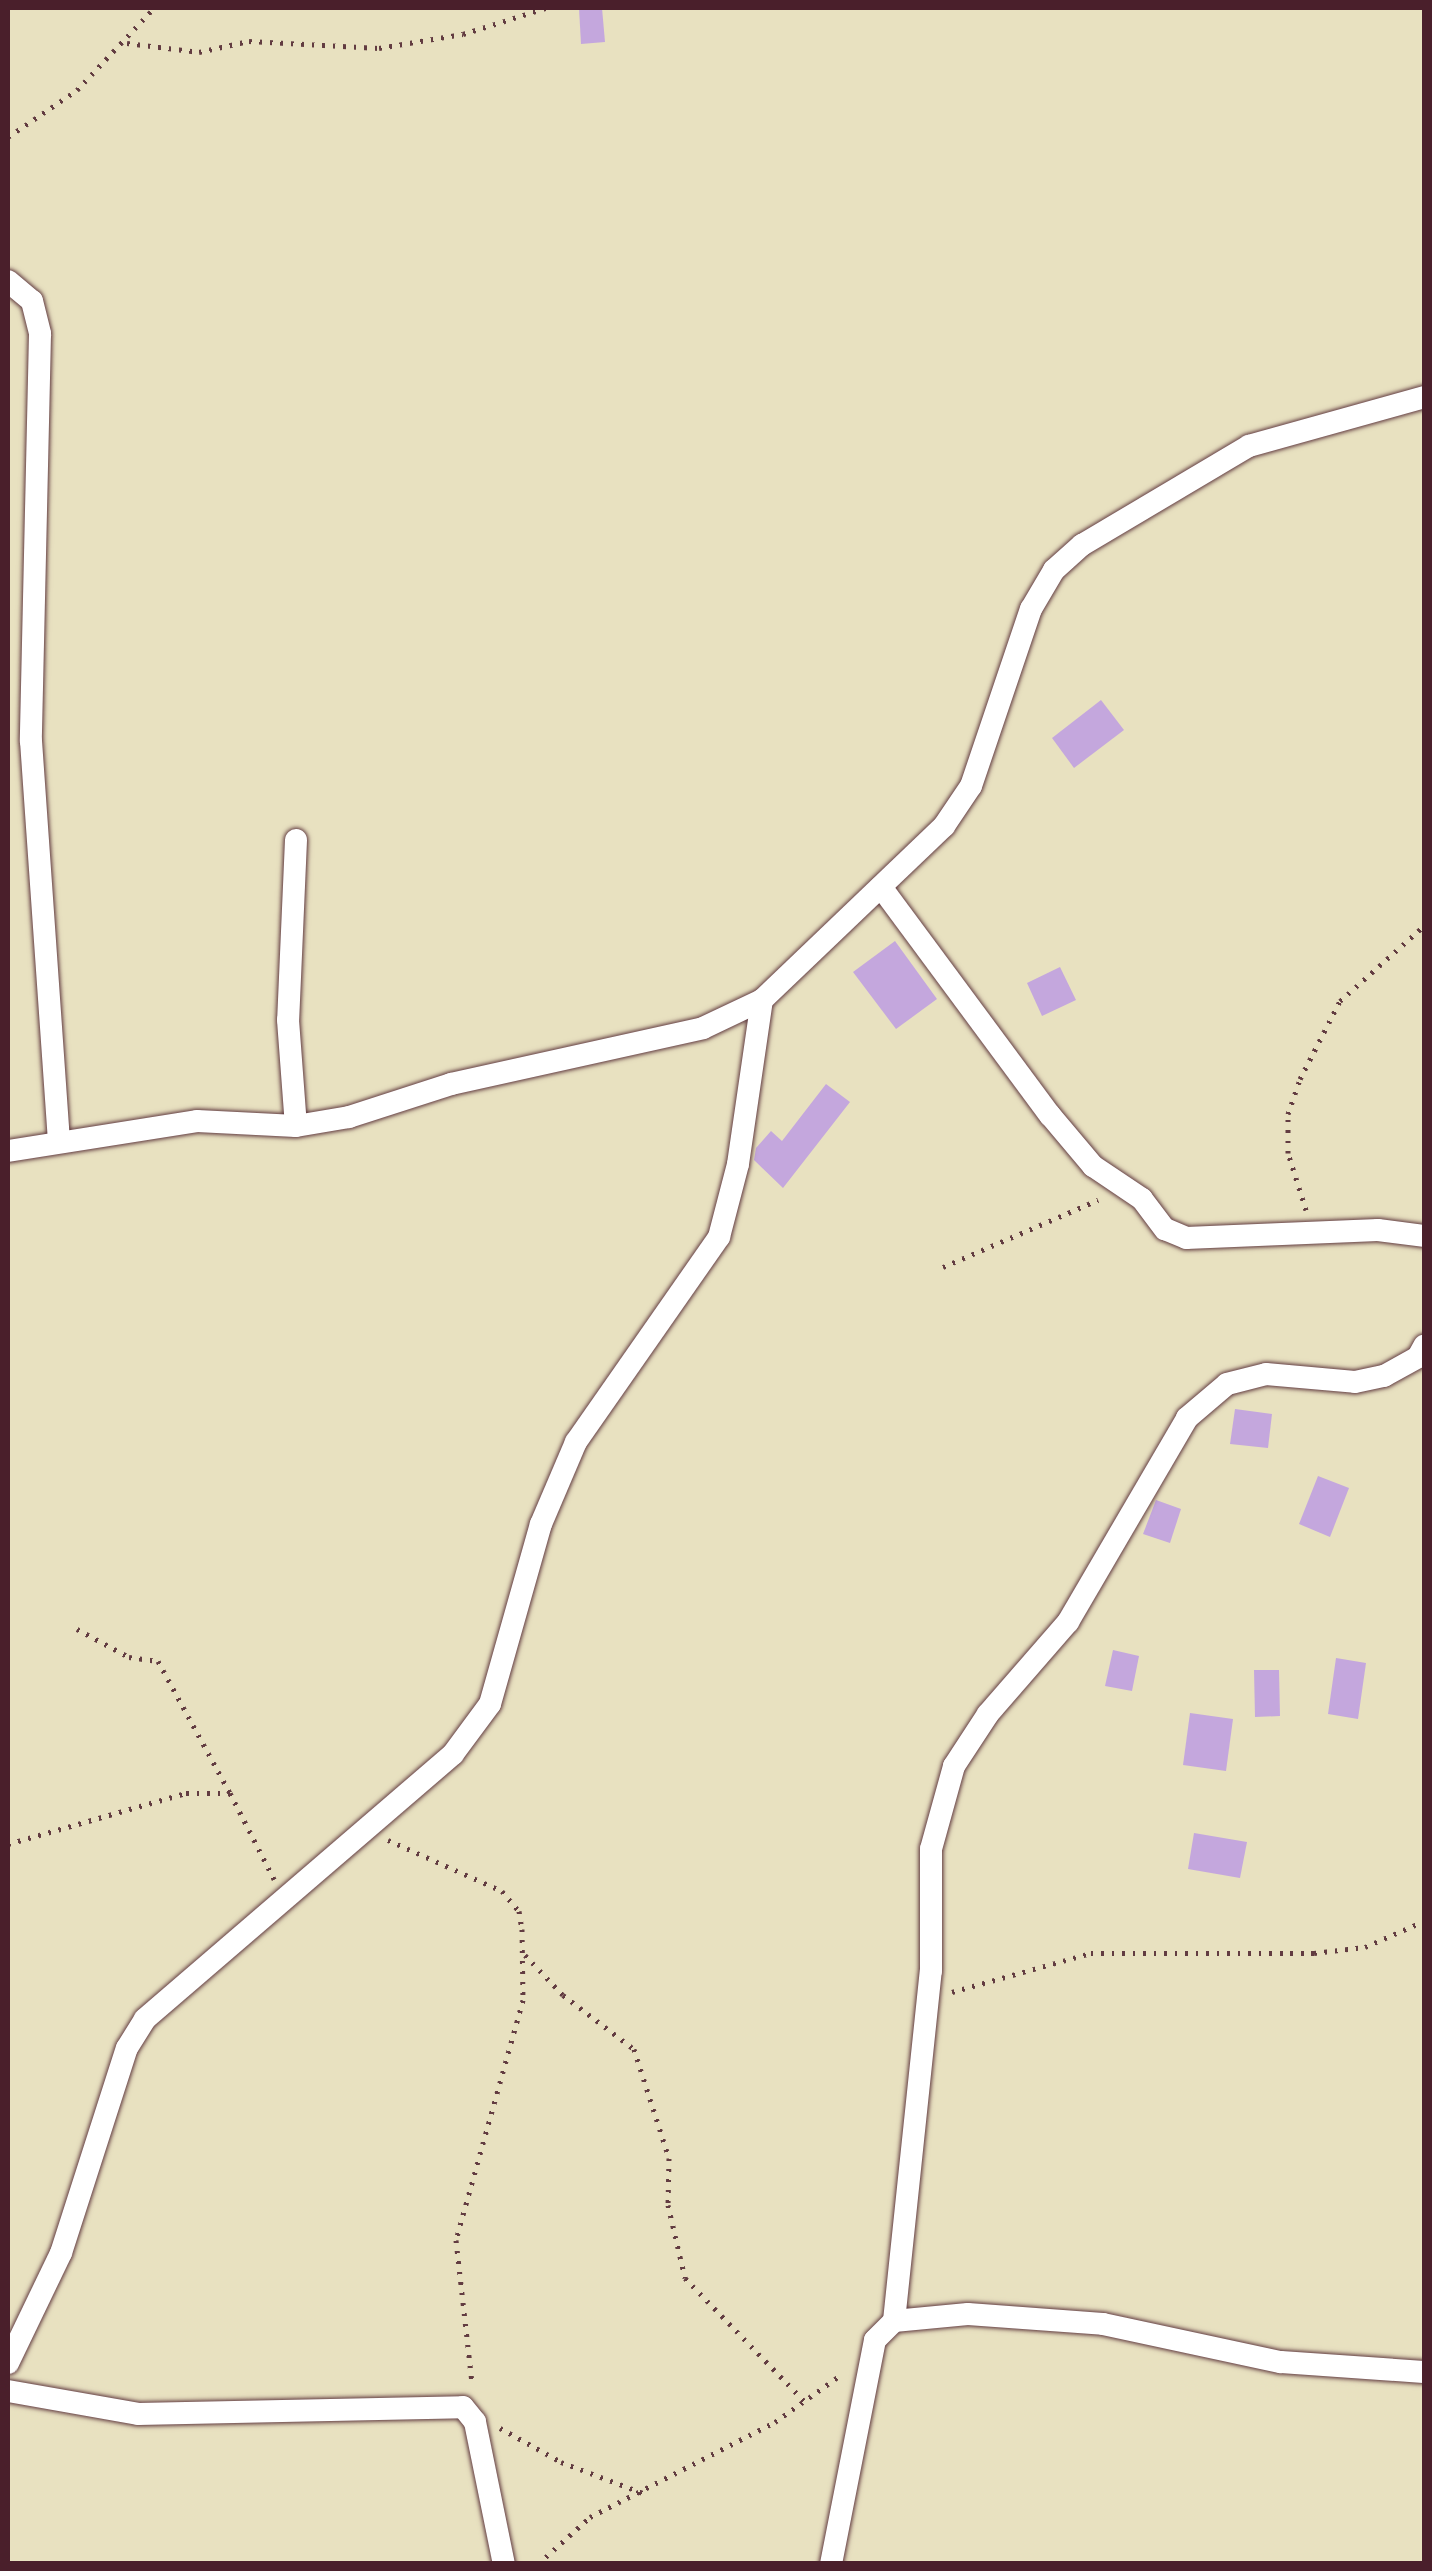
<!DOCTYPE html>
<style>
body{margin:0}
#map{position:relative;width:1432px;height:2571px;overflow:hidden;background:#e8e1c0;font-family:"Gochi Hand",sans-serif}
div>[style]{position:absolute}
.building>*{inset:0;background:#c4a7dd}
.path>*{height:5px;margin-top:-2.5px;transform-origin:0;background:repeating-linear-gradient(90deg,#623c41 0 2.5px,transparent 0 10.5px)}
.roads{filter:drop-shadow(0 0 2px #623c41) drop-shadow(0 0 2px #623c41)}
.street>*{height:22px;margin:-11px;padding:0 11px;transform-origin:11px;border-radius:11px;background:#fff}
span{translate:-50% -50%;white-space:nowrap;text-align:center;line-height:1.15;-webkit-text-stroke:8px #f6f6f2;paint-order:stroke}
.frame{position:absolute;inset:0;border:10px solid #4a1f2b;pointer-events:none}
</style>
<div id="map">
<div class="building">
<i style="clip-path:polygon(579px 8px,602px 8px,605px 42px,581px 44px)"></i>
<i style="clip-path:polygon(1101px 700px,1124px 730px,1074px 768px,1052px 738px)"></i>
<i style="clip-path:polygon(895px 941px,937px 999px,896px 1029px,853px 972px)"></i>
<i style="clip-path:polygon(1060px 967px,1076px 1000px,1042px 1016px,1027px 983px)"></i>
<i style="clip-path:polygon(826px 1084px,850px 1102px,783px 1188px,754px 1160px,756px 1148px,771px 1131px,782px 1141px)"></i>
<i style="clip-path:polygon(1235px 1409px,1272px 1414px,1268px 1448px,1230px 1444px)"></i>
<i style="clip-path:polygon(1318px 1476px,1349px 1488px,1330px 1537px,1299px 1524px)"></i>
<i style="clip-path:polygon(1156px 1500px,1181px 1509px,1170px 1543px,1143px 1534px)"></i>
<i style="clip-path:polygon(1113px 1650px,1139px 1656px,1132px 1691px,1105px 1686px)"></i>
<i style="clip-path:polygon(1336px 1658px,1366px 1663px,1358px 1719px,1328px 1714px)"></i>
<i style="clip-path:polygon(1254px 1670px,1279px 1670px,1280px 1716px,1255px 1717px)"></i>
<i style="clip-path:polygon(1190px 1713px,1233px 1719px,1226px 1771px,1183px 1765px)"></i>
<i style="clip-path:polygon(1194px 1833px,1247px 1842px,1240px 1878px,1188px 1869px)"></i>
</div>
<div class="path">
<i style="left:127px;top:43px;width:73px;rotate:7.1deg"></i>
<i style="left:199px;top:52px;width:51px;rotate:-12.4deg"></i>
<i style="left:249px;top:41px;width:130px;rotate:3.1deg"></i>
<i style="left:379px;top:48px;width:85px;rotate:-9.5deg"></i>
<i style="left:463px;top:34px;width:87px;rotate:-17.4deg"></i>
<i style="left:8px;top:137px;width:83px;rotate:-34.3deg"></i>
<i style="left:77px;top:90px;width:112px;rotate:-46.8deg"></i>
<i style="left:1306px;top:1210px;width:60px;rotate:-107.5deg"></i>
<i style="left:1288px;top:1153px;width:39px;rotate:-90deg"></i>
<i style="left:1288px;top:1114px;width:37px;rotate:-71deg"></i>
<i style="left:1300px;top:1079px;width:88px;rotate:-62.9deg"></i>
<i style="left:1340px;top:1001px;width:113px;rotate:-41.8deg"></i>
<i style="left:943px;top:1267px;width:169px;rotate:-23.4deg"></i>
<i style="left:77px;top:1629px;width:59px;rotate:28.3deg"></i>
<i style="left:129px;top:1657px;width:29px;rotate:8deg"></i>
<i style="left:158px;top:1661px;width:150px;rotate:61.4deg"></i>
<i style="left:388px;top:1840px;width:125px;rotate:24.1deg"></i>
<i style="left:502px;top:1891px;width:26px;rotate:50deg"></i>
<i style="left:519px;top:1911px;width:18px;rotate:81deg"></i>
<i style="left:522px;top:1929px;width:71px;rotate:89.2deg"></i>
<i style="left:523px;top:2000px;width:249px;rotate:105.6deg"></i>
<i style="left:456px;top:2240px;width:144px;rotate:83.6deg"></i>
<i style="left:8px;top:1844px;width:185px;rotate:-16deg"></i>
<i style="left:186px;top:1793px;width:44px"></i>
<i style="left:230px;top:1793px;width:97px;rotate:62.9deg"></i>
<i style="left:525px;top:1955px;width:55px;rotate:46.5deg"></i>
<i style="left:563px;top:1995px;width:89px;rotate:37.3deg"></i>
<i style="left:634px;top:2049px;width:114px;rotate:72.2deg"></i>
<i style="left:669px;top:2158px;width:47px;rotate:91.2deg"></i>
<i style="left:668px;top:2205px;width:75px;rotate:76.9deg"></i>
<i style="left:685px;top:2278px;width:171px;rotate:45.9deg"></i>
<i style="left:952px;top:1992px;width:144px;rotate:-15.7deg"></i>
<i style="left:1091px;top:1953px;width:223px"></i>
<i style="left:1314px;top:1953px;width:51px;rotate:-6.7deg"></i>
<i style="left:1365px;top:1947px;width:64px;rotate:-23.8deg"></i>
<i style="left:500px;top:2428px;width:70px;rotate:29.1deg"></i>
<i style="left:561px;top:2462px;width:88px;rotate:20.7deg"></i>
<i style="left:538px;top:2564px;width:70px;rotate:-42.1deg"></i>
<i style="left:590px;top:2517px;width:208px;rotate:-27.2deg"></i>
<i style="left:775px;top:2422px;width:82px;rotate:-35.6deg"></i>
</div>
<div class="roads">
<div class="street">
<i style="left:8px;top:281px;width:31px;rotate:40deg"></i>
<i style="left:32px;top:301px;width:34px;rotate:76deg"></i>
<i style="left:40px;top:334px;width:407px;rotate:91.3deg"></i>
<i style="left:31px;top:741px;width:402px;rotate:86deg"></i>
<i style="left:296px;top:840px;width:180px;rotate:92.5deg"></i>
<i style="left:288px;top:1020px;width:106px;rotate:85.7deg"></i>
<i style="left:881px;top:887px;width:284px;rotate:53.5deg"></i>
<i style="left:1050px;top:1115px;width:67px;rotate:49.9deg"></i>
<i style="left:1093px;top:1166px;width:59px;rotate:34deg"></i>
<i style="left:1142px;top:1199px;width:38px;rotate:53deg"></i>
<i style="left:1165px;top:1229px;width:23px;rotate:23deg"></i>
<i style="left:1186px;top:1238px;width:192px;rotate:-2.4deg"></i>
<i style="left:1378px;top:1230px;width:46px;rotate:7.4deg"></i>
<i style="left:8px;top:1151px;width:191px;rotate:-9deg"></i>
<i style="left:197px;top:1121px;width:99px;rotate:2.9deg"></i>
<i style="left:296px;top:1126px;width:54px;rotate:-9.6deg"></i>
<i style="left:349px;top:1117px;width:107px;rotate:-17.9deg"></i>
<i style="left:451px;top:1084px;width:258px;rotate:-12.5deg"></i>
<i style="left:703px;top:1028px;width:65px;rotate:-25.4deg"></i>
<i style="left:762px;top:1000px;width:252px;rotate:-43.7deg"></i>
<i style="left:944px;top:826px;width:48px;rotate:-56deg"></i>
<i style="left:971px;top:786px;width:187px;rotate:-71.3deg"></i>
<i style="left:1031px;top:609px;width:45px;rotate:-59.5deg"></i>
<i style="left:1054px;top:570px;width:38px;rotate:-42deg"></i>
<i style="left:1082px;top:545px;width:194px;rotate:-30.7deg"></i>
<i style="left:1249px;top:446px;width:182px;rotate:-15.6deg"></i>
<i style="left:894px;top:2321px;width:352px;rotate:-84deg"></i>
<i style="left:931px;top:1971px;width:122px;rotate:-90deg"></i>
<i style="left:931px;top:1849px;width:86px;rotate:-74.5deg"></i>
<i style="left:954px;top:1766px;width:62px;rotate:-56.8deg"></i>
<i style="left:988px;top:1714px;width:122px;rotate:-49deg"></i>
<i style="left:1068px;top:1622px;width:236px;rotate:-59.7deg"></i>
<i style="left:1187px;top:1418px;width:52px;rotate:-40.4deg"></i>
<i style="left:1227px;top:1384px;width:40px;rotate:-14.4deg"></i>
<i style="left:1266px;top:1374px;width:89px;rotate:5.1deg"></i>
<i style="left:1355px;top:1382px;width:30px;rotate:-12deg"></i>
<i style="left:1384px;top:1376px;width:39px;rotate:-29deg"></i>
<i style="left:1418px;top:1357px;width:13px;rotate:-61deg"></i>
<i style="left:8px;top:2363px;width:122px;rotate:-64.3deg"></i>
<i style="left:61px;top:2253px;width:215px;rotate:-72.2deg"></i>
<i style="left:127px;top:2048px;width:34px;rotate:-58deg"></i>
<i style="left:145px;top:2019px;width:406px;rotate:-40.7deg"></i>
<i style="left:453px;top:1754px;width:62px;rotate:-53.5deg"></i>
<i style="left:490px;top:1704px;width:187px;rotate:-74.2deg"></i>
<i style="left:541px;top:1524px;width:89px;rotate:-66.9deg"></i>
<i style="left:576px;top:1442px;width:250px;rotate:-55.1deg"></i>
<i style="left:719px;top:1237px;width:75px;rotate:-75.4deg"></i>
<i style="left:738px;top:1164px;width:166px;rotate:-81.7deg"></i>
<i style="left:8px;top:2391px;width:132px;rotate:10deg"></i>
<i style="left:138px;top:2414px;width:325px;rotate:-1.2deg"></i>
<i style="left:463px;top:2407px;width:19px;rotate:51deg"></i>
<i style="left:475px;top:2422px;width:145px;rotate:78.5deg"></i>
<i style="left:831px;top:2564px;width:228px;rotate:-78.9deg"></i>
<i style="left:875px;top:2340px;width:27px;rotate:-45deg"></i>
<i style="left:894px;top:2321px;width:74px;rotate:-5.4deg"></i>
<i style="left:968px;top:2314px;width:135px;rotate:4.2deg"></i>
<i style="left:1103px;top:2324px;width:182px;rotate:12.1deg"></i>
<i style="left:1281px;top:2362px;width:143px;rotate:4deg"></i>
</div>
</div>
<div class="frame"></div>
</div>
